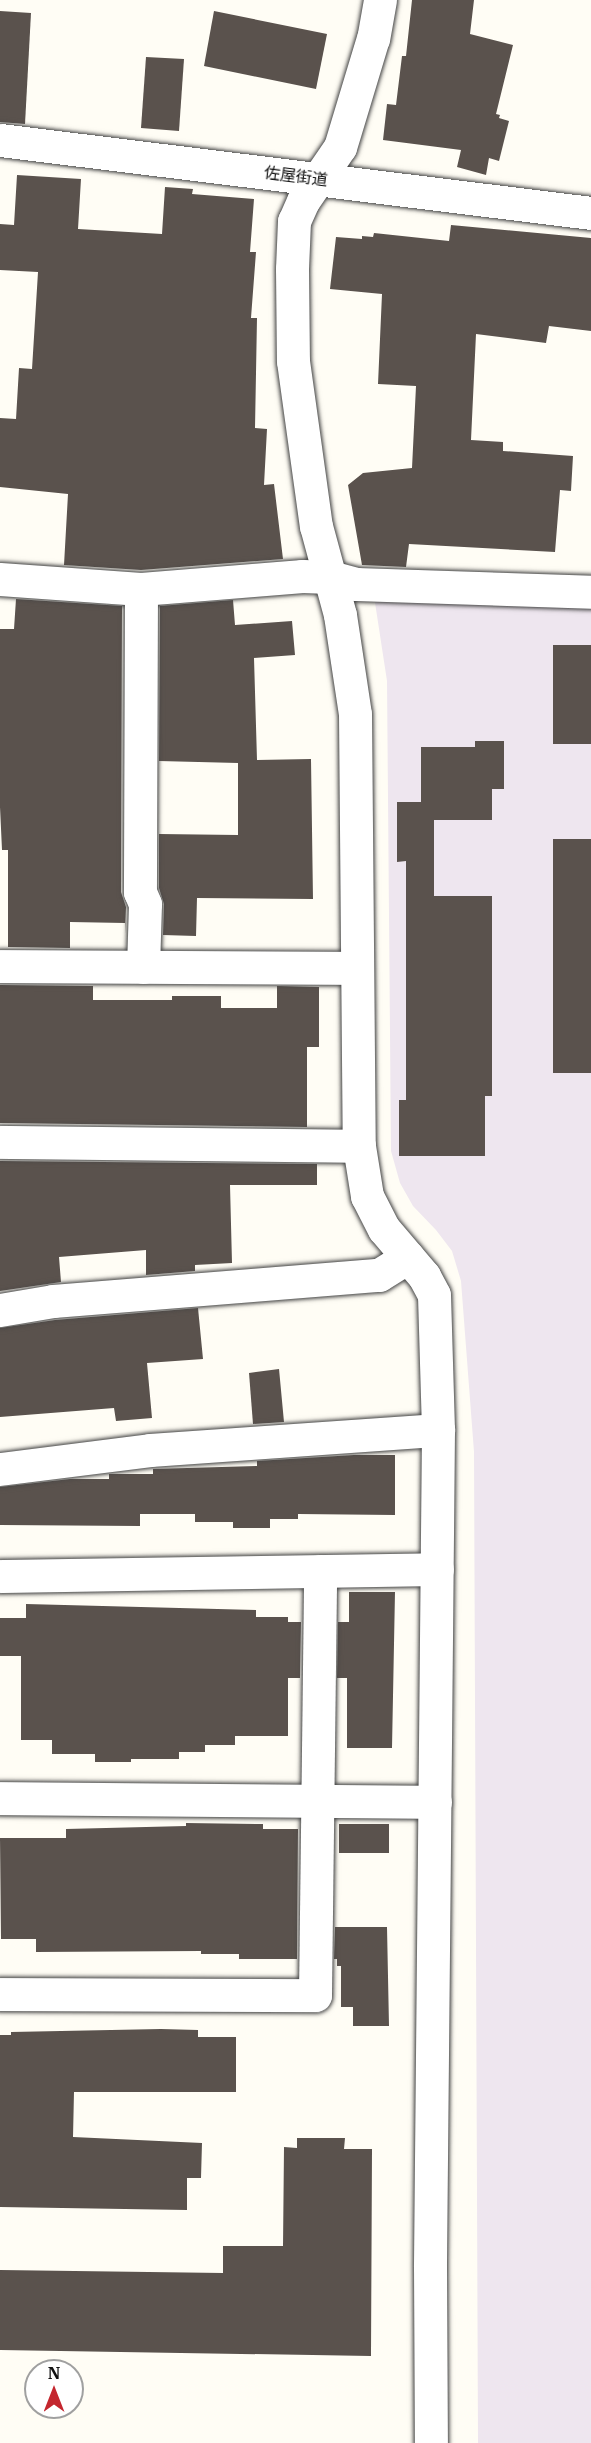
<!DOCTYPE html>
<meta charset="utf-8">
<style>
body{margin:0}
#map{position:relative;width:591px;height:2443px;overflow:hidden;background:#fffdf5;font-family:"IBM Plex Serif","Noto Sans JP",serif}
div>[style]{position:absolute}
.industrial>*{inset:0;background:#eee6ef}
.building>*{inset:0;background:#5a524d}
.roads{filter:drop-shadow(0 0 2px #444) drop-shadow(0 0 2px #444)}
.minor>*{height:33px;margin:-16.5px;padding:0 16.5px;transform-origin:16.5px;border-radius:16.5px;background:#fff}
.tertiary>*{height:33px;margin:-16.5px;padding:0 16.5px;transform-origin:16.5px;border-radius:16.5px;background:#fff}
span{translate:-50% -50%;white-space:nowrap;text-align:center;line-height:1.15;-webkit-text-stroke:6px #fff;paint-order:stroke}
.street-label{font-size:16px;color:#111}
.north{position:absolute;left:24px;top:2359px;width:60px;height:60px;box-sizing:border-box;background:#fff;border:2px solid #a0a0a0;border-radius:50%;rotate:0deg;font-size:16px;font-weight:700;line-height:24px;text-align:center;color:#111}
.north::after{content:'';display:block;margin:auto;width:21px;height:27px;background:#c4262e;clip-path:polygon(50% 0,100% 100%,50% 72%,0 100%)}
</style>
<div id="map">
<div class="industrial">
<i style="clip-path:polygon(374px 596px,591px 602px,591px 2443px,478px 2443px,474px 1452px,461px 1281px,452px 1251px,436px 1230px,413px 1206px,400px 1183px,391px 1151px,387px 681px)"></i>
</div>
<div class="building">
<i style="clip-path:polygon(412px 0,474px 0,470px 34px,513px 45px,496px 114px,500px 115px,499px 118px,509px 121px,499px 161px,489px 158px,486px 175px,457px 167px,461px 150px,383px 140px,387px 104px,396px 105px,402px 56px,406px 56px)"></i>
<i style="clip-path:polygon(0 11px,31px 13px,25px 124px,0 122px)"></i>
<i style="clip-path:polygon(214px 11px,327px 34px,316px 89px,204px 66px)"></i>
<i style="clip-path:polygon(146px 57px,184px 59px,179px 131px,141px 128px)"></i>
<i style="clip-path:polygon(17px 175px,81px 179px,78px 229px,162px 234px,165px 187px,193px 189px,192px 194px,254px 199px,250px 252px,256px 252px,251px 318px,257px 318px,255px 428px,267px 429px,264px 485px,274px 484px,283px 559px,141px 570px,64px 565px,68px 494px,0 487px,0 418px,16px 419px,19px 368px,32px 369px,38px 272px,0 270px,0 224px,14px 225px)"></i>
<i style="clip-path:polygon(451px 225px,591px 238px,591px 331px,549px 326px,546px 343px,476px 334px,471px 440px,503px 442px,503px 451px,573px 456px,571px 491px,560px 490px,555px 552px,409px 544px,406px 567px,362px 565px,348px 485px,363px 473px,412px 468px,416px 386px,378px 384px,382px 294px,330px 289px,336px 237px,362px 239px,362px 236px,373px 237px,374px 233px,449px 241px)"></i>
<i style="clip-path:polygon(16px 599px,122px 606px,121px 892px,126px 907px,125px 934px,125px 923px,70px 922px,70px 948px,8px 947px,8px 850px,2px 850px,0 807px,0 629px,14px 629px)"></i>
<i style="clip-path:polygon(233px 600px,235px 625px,292px 621px,295px 655px,254px 658px,257px 760px,311px 759px,313px 899px,197px 898px,196px 936px,163px 935px,164px 904px,159px 888px,159px 834px,238px 835px,238px 763px,159px 761px,160px 606px)"></i>
<i style="clip-path:polygon(553px 645px,591px 645px,591px 744px,553px 744px)"></i>
<i style="clip-path:polygon(475px 741px,504px 741px,504px 789px,492px 789px,492px 820px,434px 820px,434px 896px,492px 896px,492px 1096px,485px 1096px,485px 1156px,399px 1156px,399px 1100px,406px 1100px,406px 861px,397px 862px,397px 802px,421px 802px,421px 747px,475px 747px)"></i>
<i style="clip-path:polygon(553px 839px,591px 839px,591px 1073px,553px 1073px)"></i>
<i style="clip-path:polygon(0 985px,93px 986px,93px 1000px,172px 1000px,172px 996px,221px 996px,221px 1008px,277px 1008px,277px 986px,319px 987px,319px 1047px,307px 1047px,307px 1127px,0 1123px)"></i>
<i style="clip-path:polygon(0 1161px,317px 1164px,317px 1185px,230px 1185px,232px 1263px,195px 1265px,195px 1271px,146px 1275px,146px 1250px,59px 1257px,61px 1282px,0 1291px)"></i>
<i style="clip-path:polygon(198px 1308px,203px 1359px,147px 1363px,152px 1418px,116px 1421px,114px 1408px,0 1417px,0 1328px,55px 1320px)"></i>
<i style="clip-path:polygon(279px 1369px,284px 1422px,253px 1424px,249px 1373px)"></i>
<i style="clip-path:polygon(354px 1455px,395px 1455px,395px 1515px,298px 1514px,298px 1519px,270px 1519px,270px 1528px,233px 1528px,233px 1522px,195px 1522px,195px 1514px,140px 1514px,140px 1526px,0 1525px,0 1487px,70px 1479px,109px 1479px,109px 1474px,153px 1474px,153px 1469px,257px 1466px,257px 1461px)"></i>
<i style="clip-path:polygon(349px 1592px,395px 1592px,392px 1748px,347px 1748px,347px 1678px,337px 1678px,338px 1622px,349px 1622px)"></i>
<i style="clip-path:polygon(26px 1604px,256px 1610px,256px 1617px,288px 1617px,288px 1622px,301px 1622px,300px 1678px,288px 1678px,288px 1736px,235px 1736px,235px 1745px,205px 1745px,205px 1752px,179px 1752px,179px 1759px,131px 1759px,131px 1762px,95px 1762px,95px 1754px,52px 1754px,52px 1740px,21px 1740px,21px 1656px,0 1656px,0 1618px,26px 1618px)"></i>
<i style="clip-path:polygon(186px 1823px,263px 1824px,263px 1829px,298px 1829px,297px 1959px,239px 1959px,239px 1954px,201px 1954px,201px 1951px,36px 1952px,36px 1939px,1px 1939px,0 1838px,66px 1838px,66px 1829px,186px 1826px)"></i>
<i style="clip-path:polygon(339px 1824px,389px 1824px,389px 1853px,339px 1853px)"></i>
<i style="clip-path:polygon(335px 1927px,387px 1927px,389px 2026px,353px 2026px,353px 2007px,341px 2007px,341px 1966px,337px 1966px,337px 1959px,334px 1959px)"></i>
<i style="clip-path:polygon(161px 2029px,198px 2030px,198px 2037px,236px 2037px,236px 2092px,74px 2092px,73px 2137px,202px 2143px,201px 2178px,187px 2178px,187px 2210px,0 2207px,0 2035px,11px 2035px,11px 2032px)"></i>
<i style="clip-path:polygon(297px 2138px,345px 2138px,344px 2149px,372px 2149px,371px 2356px,0 2350px,0 2270px,223px 2273px,223px 2246px,283px 2246px,284px 2147px,297px 2148px)"></i>
</div>
<div class="roads">
<div class="minor">
<i style="left:0;top:579px;width:141px;rotate:4.1deg"></i>
<i style="left:141px;top:589px;width:162px;rotate:-4.6deg"></i>
<i style="left:302px;top:576px;width:28px;rotate:2deg"></i>
<i style="left:330px;top:577px;width:27px;rotate:15deg"></i>
<i style="left:356px;top:584px;width:235px;rotate:1.9deg"></i>
<i style="left:141px;top:589px;width:303px;rotate:90.2deg"></i>
<i style="left:140px;top:892px;width:13px;rotate:67deg"></i>
<i style="left:145px;top:904px;width:63px;rotate:91.8deg"></i>
<i style="left:0;top:966px;width:356px;rotate:0.3deg"></i>
<i style="left:0;top:1142px;width:359px;rotate:0.6deg"></i>
<i style="left:0;top:1310px;width:54px;rotate:-9.6deg"></i>
<i style="left:53px;top:1301px;width:327px;rotate:-4.6deg"></i>
<i style="left:379px;top:1275px;width:34px;rotate:-32deg"></i>
<i style="left:0;top:1469px;width:151px;rotate:-7.2deg"></i>
<i style="left:150px;top:1450px;width:289px;rotate:-4deg"></i>
<i style="left:0;top:1576px;width:437px;rotate:-0.9deg"></i>
<i style="left:0;top:1798px;width:435px;rotate:0.5deg"></i>
<i style="left:0;top:1994px;width:315px;rotate:0.2deg"></i>
<i style="left:315px;top:1995px;width:424px;rotate:-89.3deg"></i>
</div>
<div class="tertiary">
<i style="left:380px;top:0;width:39px;rotate:100deg"></i>
<i style="left:373px;top:38px;width:114px;rotate:106.8deg"></i>
<i style="left:340px;top:147px;width:65px;rotate:124.4deg"></i>
<i style="left:303px;top:201px;width:22px;rotate:114deg"></i>
<i style="left:294px;top:221px;width:48px;rotate:92.4deg"></i>
<i style="left:292px;top:269px;width:92px;rotate:89.4deg"></i>
<i style="left:293px;top:361px;width:167px;rotate:82.1deg"></i>
<i style="left:316px;top:526px;width:92px;rotate:74.9deg"></i>
<i style="left:340px;top:615px;width:100px;rotate:81.4deg"></i>
<i style="left:355px;top:714px;width:432px;rotate:89.5deg"></i>
<i style="left:359px;top:1146px;width:51px;rotate:80.9deg"></i>
<i style="left:367px;top:1196px;width:37px;rotate:63deg"></i>
<i style="left:384px;top:1229px;width:62px;rotate:49.6deg"></i>
<i style="left:424px;top:1276px;width:21px;rotate:62deg"></i>
<i style="left:434px;top:1295px;width:135px;rotate:88.3deg"></i>
<i style="left:438px;top:1430px;width:837px;rotate:90.55deg"></i>
<i style="left:430px;top:2267px;width:176px;rotate:89.7deg"></i>
<i style="left:0;top:140px;width:595px;rotate:7.04deg"></i>
</div>
</div>
<div class="street-label">
<span style="left:296px;top:176px;rotate:7deg">佐屋街道</span>
</div>
<div class="north">N</div>
</div>
